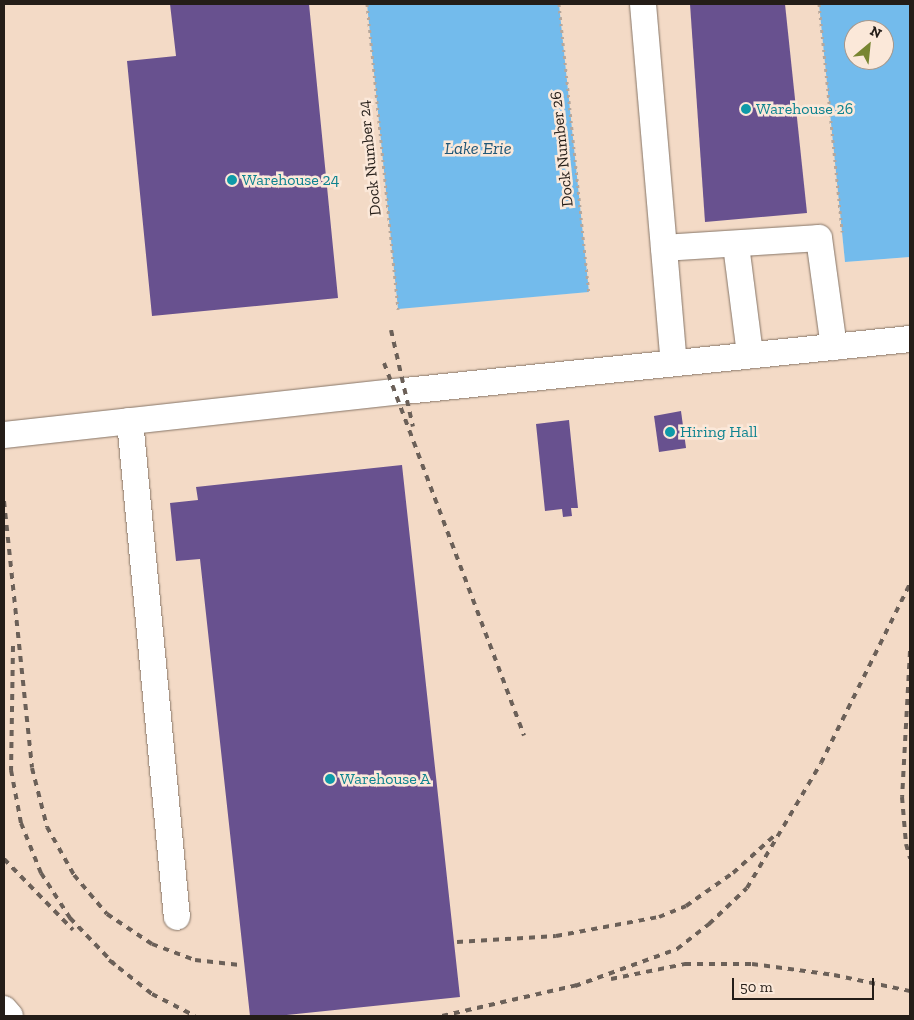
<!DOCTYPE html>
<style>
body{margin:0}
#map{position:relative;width:914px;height:1020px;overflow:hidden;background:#fbe8d9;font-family:"Zilla Slab",serif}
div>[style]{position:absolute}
.built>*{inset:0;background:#f3dac6}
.water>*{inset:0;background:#73bbec}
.building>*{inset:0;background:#68518f}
.path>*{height:3px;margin-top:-1.5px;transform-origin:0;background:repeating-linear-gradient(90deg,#b6a79b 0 2.5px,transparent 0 6.5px)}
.roads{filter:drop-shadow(0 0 1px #867567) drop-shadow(0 0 1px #867567)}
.minor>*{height:26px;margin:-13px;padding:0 13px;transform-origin:13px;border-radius:13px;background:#fff}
.rail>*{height:4px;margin-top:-2px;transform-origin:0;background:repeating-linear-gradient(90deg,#6b6058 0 6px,transparent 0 12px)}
.dots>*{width:14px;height:14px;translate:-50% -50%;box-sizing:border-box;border:2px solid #fbe8d9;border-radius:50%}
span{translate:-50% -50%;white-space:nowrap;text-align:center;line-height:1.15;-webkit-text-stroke:5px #fbe8d9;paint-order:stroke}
.culture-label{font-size:16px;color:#0d838f}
.left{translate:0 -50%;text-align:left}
.street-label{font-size:16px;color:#241d18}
.water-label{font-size:18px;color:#215778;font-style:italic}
.frame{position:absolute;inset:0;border:5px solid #241d18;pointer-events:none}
.north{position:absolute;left:844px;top:20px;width:50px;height:50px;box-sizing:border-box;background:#fbe8d9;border:1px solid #a5978c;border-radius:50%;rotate:28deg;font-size:14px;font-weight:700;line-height:20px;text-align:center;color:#241d18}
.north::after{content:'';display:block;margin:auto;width:18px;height:22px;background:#788532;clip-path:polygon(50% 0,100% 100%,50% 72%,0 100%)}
.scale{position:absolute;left:732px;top:978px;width:142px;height:22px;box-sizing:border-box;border:2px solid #241d18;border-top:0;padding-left:6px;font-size:15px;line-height:18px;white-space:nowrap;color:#241d18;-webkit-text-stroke:4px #fbe8d9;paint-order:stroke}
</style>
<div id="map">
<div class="built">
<i style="clip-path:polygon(4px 4px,367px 4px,398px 308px,589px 292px,559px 4px,819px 4px,845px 262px,910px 257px,910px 1016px,4px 1016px)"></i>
</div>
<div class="water">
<i style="clip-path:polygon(367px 4px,559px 4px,589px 292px,398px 309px)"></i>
<i style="clip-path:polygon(evenodd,819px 4px,910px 4px,910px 257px,845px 262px,819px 4px,854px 30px,884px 30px,884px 60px,854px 60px,854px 30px)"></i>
</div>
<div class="building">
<i style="clip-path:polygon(170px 4px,309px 4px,338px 298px,152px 316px,127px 61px,176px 56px)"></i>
<i style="clip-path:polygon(690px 4px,785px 4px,807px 213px,705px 222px)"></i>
<i style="clip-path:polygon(681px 411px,686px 448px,659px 452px,654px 416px)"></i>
<i style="clip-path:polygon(569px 420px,578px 508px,571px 508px,572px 516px,563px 517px,562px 509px,545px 511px,536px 424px)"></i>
<i style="clip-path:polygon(402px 465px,460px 997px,277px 1016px,250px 1016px,200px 559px,176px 561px,170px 503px,198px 500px,196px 487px)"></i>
</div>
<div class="path">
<i style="left:367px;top:4px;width:307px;rotate:84.2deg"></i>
<i style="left:559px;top:4px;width:290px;rotate:84.1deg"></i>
<i style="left:819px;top:4px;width:229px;rotate:84.2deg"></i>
</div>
<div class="roads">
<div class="minor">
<i style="left:643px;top:4px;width:359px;rotate:85.1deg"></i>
<i style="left:736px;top:245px;width:111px;rotate:82.7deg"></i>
<i style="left:664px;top:248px;width:155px;rotate:-3.7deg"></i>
<i style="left:819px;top:238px;width:110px;rotate:82.2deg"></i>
<i style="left:130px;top:421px;width:498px;rotate:84.6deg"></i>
<i style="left:4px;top:435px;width:403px;rotate:-6.3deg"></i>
<i style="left:405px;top:391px;width:508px;rotate:-5.88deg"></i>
<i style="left:4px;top:1009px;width:9px;rotate:49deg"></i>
</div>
</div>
<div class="rail">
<i style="left:391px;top:330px;width:99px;rotate:77.2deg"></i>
<i style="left:384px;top:363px;width:398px;rotate:69.4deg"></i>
<i style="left:4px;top:501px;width:268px;rotate:84deg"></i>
<i style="left:32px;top:768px;width:61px;rotate:75.7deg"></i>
<i style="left:47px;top:827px;width:55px;rotate:60.6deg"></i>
<i style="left:74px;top:875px;width:51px;rotate:49.8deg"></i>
<i style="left:107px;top:914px;width:54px;rotate:33.7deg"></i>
<i style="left:152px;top:944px;width:46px;rotate:20.4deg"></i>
<i style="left:195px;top:960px;width:45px;rotate:6.3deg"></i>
<i style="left:13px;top:646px;width:124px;rotate:90.9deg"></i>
<i style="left:11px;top:770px;width:54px;rotate:79.3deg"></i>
<i style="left:21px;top:823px;width:54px;rotate:68.2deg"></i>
<i style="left:41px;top:873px;width:54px;rotate:57.2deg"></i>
<i style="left:70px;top:918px;width:65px;rotate:46.2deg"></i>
<i style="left:910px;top:651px;width:146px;rotate:93.1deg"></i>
<i style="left:902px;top:797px;width:47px;rotate:85.1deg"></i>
<i style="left:906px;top:844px;width:15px;rotate:74deg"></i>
<i style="left:4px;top:859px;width:99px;rotate:45.8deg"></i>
<i style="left:457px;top:942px;width:99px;rotate:-3.5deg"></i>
<i style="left:556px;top:936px;width:105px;rotate:-10.5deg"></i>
<i style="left:659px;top:917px;width:29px;rotate:-22deg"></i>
<i style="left:686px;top:906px;width:57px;rotate:-35.1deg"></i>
<i style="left:733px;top:873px;width:55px;rotate:-42.1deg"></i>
<i style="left:109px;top:960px;width:55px;rotate:38.3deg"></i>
<i style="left:152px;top:994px;width:48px;rotate:27.1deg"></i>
<i style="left:611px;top:979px;width:76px;rotate:-11.5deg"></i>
<i style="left:685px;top:964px;width:67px"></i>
<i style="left:752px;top:964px;width:83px;rotate:7.6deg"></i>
<i style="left:834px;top:975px;width:78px;rotate:11.9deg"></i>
<i style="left:575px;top:986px;width:109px;rotate:-19.9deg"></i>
<i style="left:677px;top:949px;width:41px;rotate:-38deg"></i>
<i style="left:709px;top:924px;width:52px;rotate:-43.5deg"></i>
<i style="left:747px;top:888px;width:145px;rotate:-59.4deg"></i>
<i style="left:821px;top:763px;width:200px;rotate:-63.6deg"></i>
<i style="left:442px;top:1016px;width:144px;rotate:-12.9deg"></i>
</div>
<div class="dots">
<i style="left:746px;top:109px;background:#0f9aa8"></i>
<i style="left:232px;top:180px;background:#0f9aa8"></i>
<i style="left:670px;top:432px;background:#0f9aa8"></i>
<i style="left:330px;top:779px;background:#0f9aa8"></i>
</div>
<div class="culture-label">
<span class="left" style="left:756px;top:109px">Warehouse 26</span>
<span class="left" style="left:242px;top:180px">Warehouse 24</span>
<span class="left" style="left:680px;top:432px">Hiring Hall</span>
<span class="left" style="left:340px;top:779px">Warehouse A</span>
</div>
<div class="street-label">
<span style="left:562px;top:149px;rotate:-96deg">Dock Number 26</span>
<span style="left:370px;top:158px;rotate:-96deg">Dock Number 24</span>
</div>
<div class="water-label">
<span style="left:478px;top:148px">Lake Erie</span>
</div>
<div class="frame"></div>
<div class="north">N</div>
<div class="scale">50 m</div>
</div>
